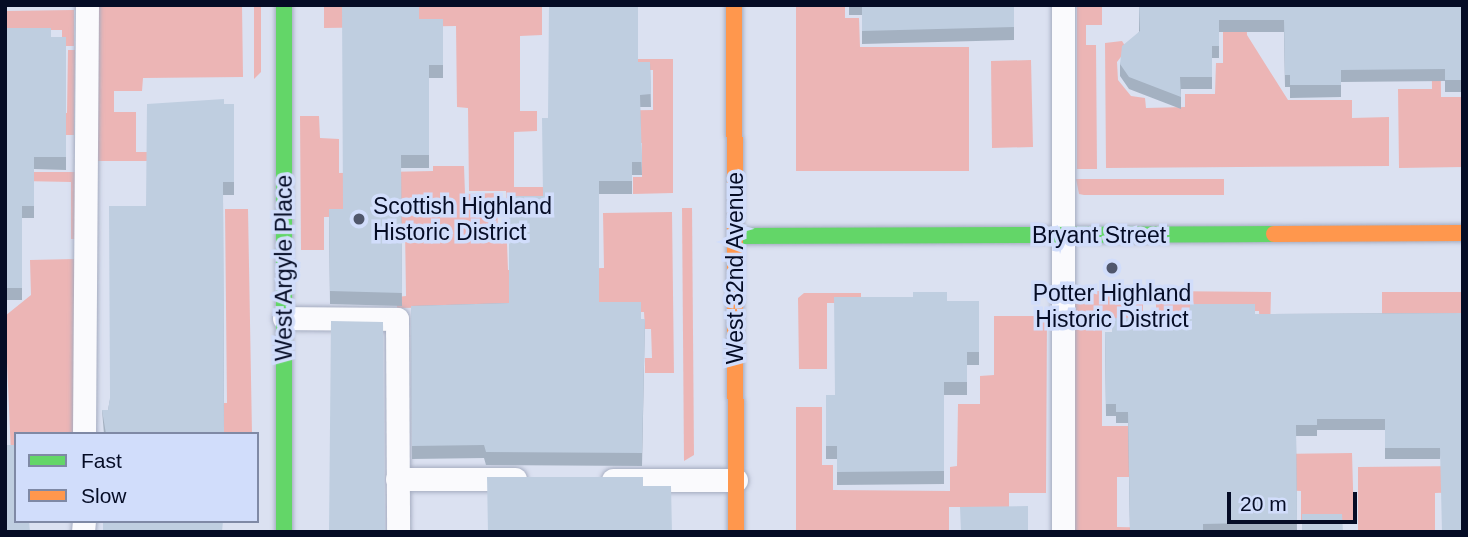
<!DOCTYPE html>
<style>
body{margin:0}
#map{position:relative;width:1468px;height:537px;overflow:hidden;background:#dbe1f1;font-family:Helvetica,sans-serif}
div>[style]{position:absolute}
.green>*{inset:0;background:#ecb5b5}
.roads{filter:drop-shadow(0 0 2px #a5acc0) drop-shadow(0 0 2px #a5acc0)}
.lane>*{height:23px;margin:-11.5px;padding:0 11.5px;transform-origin:11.5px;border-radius:11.5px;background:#fafafd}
.fast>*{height:16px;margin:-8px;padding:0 8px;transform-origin:8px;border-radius:8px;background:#63d668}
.slow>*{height:16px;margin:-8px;padding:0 8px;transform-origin:8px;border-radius:8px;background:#ff974d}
.wall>*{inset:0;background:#a4b1c1}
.building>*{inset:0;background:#bfcee0}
.dots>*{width:19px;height:19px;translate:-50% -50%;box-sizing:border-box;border:4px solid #d1ddfb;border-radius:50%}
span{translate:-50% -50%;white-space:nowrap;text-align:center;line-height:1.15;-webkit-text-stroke:7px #d1ddfb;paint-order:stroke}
.poi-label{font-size:23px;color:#050c25}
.left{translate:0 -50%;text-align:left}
.street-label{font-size:23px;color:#050c25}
.frame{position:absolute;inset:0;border:7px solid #050c25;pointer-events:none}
.legend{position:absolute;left:14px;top:432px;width:245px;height:91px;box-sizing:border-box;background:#d1ddfb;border:2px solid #7f89a5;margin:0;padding:9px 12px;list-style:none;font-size:21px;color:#050c25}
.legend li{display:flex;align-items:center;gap:14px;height:35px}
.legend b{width:35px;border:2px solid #7f89a5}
.scale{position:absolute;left:1227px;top:492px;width:130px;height:32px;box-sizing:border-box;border:4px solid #050c25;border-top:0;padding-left:9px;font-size:21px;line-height:24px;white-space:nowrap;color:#050c25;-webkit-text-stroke:5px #d1ddfb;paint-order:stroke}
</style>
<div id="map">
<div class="green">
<i style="clip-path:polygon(97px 5px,242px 5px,243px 77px,143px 78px,142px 91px,114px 91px,114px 112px,136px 112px,136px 152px,154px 152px,154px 161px,97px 161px)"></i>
<i style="clip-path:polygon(254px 5px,261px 5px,261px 72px,254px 79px)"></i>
<i style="clip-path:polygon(324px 5px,542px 5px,542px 35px,520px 36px,520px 111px,537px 111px,537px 131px,514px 132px,514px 187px,571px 187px,571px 205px,506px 205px,506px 191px,469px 191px,468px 108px,457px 107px,456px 26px,324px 28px)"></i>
<i style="clip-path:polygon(796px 5px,845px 5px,845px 18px,859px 18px,860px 47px,969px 47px,969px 171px,796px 171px)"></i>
<i style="clip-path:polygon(1077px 5px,1102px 5px,1102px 25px,1086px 25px,1086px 45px,1096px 45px,1097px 169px,1077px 169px)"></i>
<i style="clip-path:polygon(1223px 5px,1246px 5px,1247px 35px,1288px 100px,1352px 100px,1352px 118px,1389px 117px,1389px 166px,1106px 168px,1105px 43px,1122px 41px,1127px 49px,1117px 62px,1118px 80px,1131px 96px,1145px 98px,1146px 108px,1185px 107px,1185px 94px,1215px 94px,1216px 63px,1223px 63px)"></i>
<i style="clip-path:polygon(1431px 5px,1440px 5px,1441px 97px,1463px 97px,1463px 167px,1399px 168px,1398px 89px,1432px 89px)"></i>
<i style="clip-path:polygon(74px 10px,74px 46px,62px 46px,62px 30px,5px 30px,5px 11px)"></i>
<i style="clip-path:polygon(5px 50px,19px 113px,67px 113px,68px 50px,75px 50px,74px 135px,5px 135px)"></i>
<i style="clip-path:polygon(635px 59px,673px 59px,673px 193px,633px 194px,633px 177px,642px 177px,642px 143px,634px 143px,597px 111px,653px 110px,653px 70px,635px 70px)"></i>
<i style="clip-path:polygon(1031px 60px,1033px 147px,992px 148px,991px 61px)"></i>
<i style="clip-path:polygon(300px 116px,319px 116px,320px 138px,339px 139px,339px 173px,433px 171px,433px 166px,464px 166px,465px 194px,497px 193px,498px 243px,507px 243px,508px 270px,604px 268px,603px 213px,672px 212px,674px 373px,645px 373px,645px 358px,652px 358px,651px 329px,645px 329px,644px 312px,504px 314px,480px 307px,397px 308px,397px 297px,406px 296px,405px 227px,394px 226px,393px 216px,324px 217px,324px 250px,301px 250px)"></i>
<i style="clip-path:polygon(22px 172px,81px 172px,81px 239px,71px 239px,71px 182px,22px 181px)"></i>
<i style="clip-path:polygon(1076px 179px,1224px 179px,1224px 195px,1084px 195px,1079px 194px)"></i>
<i style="clip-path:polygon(682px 208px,692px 208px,694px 455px,684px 461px)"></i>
<i style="clip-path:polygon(225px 209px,248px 209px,252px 434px,222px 434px,222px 403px,227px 403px)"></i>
<i style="clip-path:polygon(75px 259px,76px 434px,16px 434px,16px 454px,11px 454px,5px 316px,31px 295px,30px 260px)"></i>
<i style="clip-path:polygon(1064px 291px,1143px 291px,1143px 326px,1102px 327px,1102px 426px,1167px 426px,1167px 477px,1117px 477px,1117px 527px,1167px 528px,1167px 532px,1064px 532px)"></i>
<i style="clip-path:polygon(1156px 291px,1271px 292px,1270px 332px,1260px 332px,1259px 311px,1183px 311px,1183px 326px,1156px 326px)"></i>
<i style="clip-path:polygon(1382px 292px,1463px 292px,1463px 319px,1382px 320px)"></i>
<i style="clip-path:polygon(804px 293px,861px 293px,861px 303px,827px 303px,827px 369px,799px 369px,798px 298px)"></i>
<i style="clip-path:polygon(994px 316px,1047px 316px,1046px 493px,1009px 493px,1009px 507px,949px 507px,949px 532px,796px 532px,796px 407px,822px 407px,822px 465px,833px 465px,833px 490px,950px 491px,950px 467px,957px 466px,958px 404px,980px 404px,980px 376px,994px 375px)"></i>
<i style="clip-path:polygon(1352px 453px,1354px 523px,1301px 524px,1301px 491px,1278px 490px,1278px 454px)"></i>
<i style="clip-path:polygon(1463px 466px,1463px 492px,1435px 493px,1435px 532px,1358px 532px,1358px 467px)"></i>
</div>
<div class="roads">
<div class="lane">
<i style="left:1063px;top:5px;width:527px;rotate:90deg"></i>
<i style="left:284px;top:318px;width:113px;rotate:0.5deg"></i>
<i style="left:397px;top:319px;width:213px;rotate:89.7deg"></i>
<i style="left:84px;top:434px;width:429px;rotate:-89.6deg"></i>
<i style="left:397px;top:479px;width:118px"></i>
<i style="left:613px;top:480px;width:123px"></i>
<i style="left:83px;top:532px;width:11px;rotate:-85deg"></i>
</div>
<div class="fast">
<i style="left:284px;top:5px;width:527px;rotate:90deg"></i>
<i style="left:735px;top:236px;width:539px;rotate:-0.21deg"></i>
</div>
<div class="slow">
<i style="left:734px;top:5px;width:527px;rotate:89.78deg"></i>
<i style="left:1274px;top:234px;width:189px;rotate:-0.3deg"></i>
</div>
</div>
<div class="wall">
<i style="clip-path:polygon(849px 5px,1014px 5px,1014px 40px,862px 44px,862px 15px,849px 15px)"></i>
<i style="clip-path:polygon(1139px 5px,1463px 5px,1463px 92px,1445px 92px,1445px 81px,1341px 82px,1341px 97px,1290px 98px,1290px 87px,1285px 87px,1284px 32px,1219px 32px,1219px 58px,1212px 58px,1212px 89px,1181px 89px,1181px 109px,1129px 89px,1120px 76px,1120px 64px,1139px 32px)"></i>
<i style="clip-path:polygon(419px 19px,443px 19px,443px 78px,429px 78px,429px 168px,401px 168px,402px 306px,330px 304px,329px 209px,343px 209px)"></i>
<i style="clip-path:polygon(5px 28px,51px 37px,66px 37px,66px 170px,34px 169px,34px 218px,22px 218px,22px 300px,5px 300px)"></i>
<i style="clip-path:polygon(638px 62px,650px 62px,651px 107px,640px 107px,642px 175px,632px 175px,632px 194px,599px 194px,599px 302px,641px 319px,645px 319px,642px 466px,486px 465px,484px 458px,412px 459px,411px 306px,509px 303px,543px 196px,548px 118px)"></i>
<i style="clip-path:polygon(224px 104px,234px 104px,234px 195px,223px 195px,224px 434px,104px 434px,102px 410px,108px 410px,146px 206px)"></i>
<i style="clip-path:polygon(947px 301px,979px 301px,979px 365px,967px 365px,967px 395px,944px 395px,944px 484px,837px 485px,837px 459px,826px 459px,826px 395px,835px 395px)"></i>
<i style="clip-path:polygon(1463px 313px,1440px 459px,1385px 459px,1385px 430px,1317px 430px,1317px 436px,1296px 436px,1297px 532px,1130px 532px,1128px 423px,1116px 423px,1116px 416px,1106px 416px,1105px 332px,1112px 332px,1190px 317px,1255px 314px)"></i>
</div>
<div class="building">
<i style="clip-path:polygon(342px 5px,419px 5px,419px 19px,443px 19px,443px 65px,429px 65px,429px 155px,401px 155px,402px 293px,330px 291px,329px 209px,343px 209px)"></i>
<i style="clip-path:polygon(549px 5px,638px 5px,638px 62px,650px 62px,651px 94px,640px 95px,642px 162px,632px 162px,632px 181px,599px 181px,599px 302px,641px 302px,641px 319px,645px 319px,642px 453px,486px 452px,484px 445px,412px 446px,411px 306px,509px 303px,509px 196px,543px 196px,542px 118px,548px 118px)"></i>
<i style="clip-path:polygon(862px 5px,1014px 5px,1014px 27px,862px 31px)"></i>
<i style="clip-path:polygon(1139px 5px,1463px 5px,1463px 80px,1445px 80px,1445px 69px,1341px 70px,1341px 85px,1290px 85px,1290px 75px,1285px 75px,1284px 20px,1219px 20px,1219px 46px,1212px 46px,1212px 77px,1180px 77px,1181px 97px,1129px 77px,1120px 64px,1122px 46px,1140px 31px)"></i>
<i style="clip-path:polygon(5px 28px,51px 28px,51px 37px,66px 37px,66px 157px,34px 157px,34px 206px,22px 206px,22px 288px,5px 288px)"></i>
<i style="clip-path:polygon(224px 99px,224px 104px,234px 104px,234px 182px,223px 182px,224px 434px,106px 434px,102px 410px,108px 410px,110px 398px,109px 206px,146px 206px,147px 104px)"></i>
<i style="clip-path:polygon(913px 292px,947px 292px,947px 301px,979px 301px,979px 352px,967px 352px,967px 382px,944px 382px,944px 471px,837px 472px,837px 446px,826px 446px,826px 395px,835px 395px,834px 297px,913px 297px)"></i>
<i style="clip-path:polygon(1190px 304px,1255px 304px,1255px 314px,1463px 313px,1463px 532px,1442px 532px,1440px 448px,1385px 448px,1385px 419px,1317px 419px,1317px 425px,1296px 425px,1297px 522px,1203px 524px,1203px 532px,1130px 532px,1128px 412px,1116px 412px,1116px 404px,1106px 404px,1105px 332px,1112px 332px,1112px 318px,1190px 317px)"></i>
<i style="clip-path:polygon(331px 321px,383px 322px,385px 532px,329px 532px)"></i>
<i style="clip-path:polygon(5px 394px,7px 394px,7px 445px,16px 445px,16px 521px,29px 521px,30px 532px,5px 532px)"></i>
<i style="clip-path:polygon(487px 477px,643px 477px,643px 486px,671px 486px,672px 532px,488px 532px)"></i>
<i style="clip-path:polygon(1028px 506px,1028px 532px,1036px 532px,961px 532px,960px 507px)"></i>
<i style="clip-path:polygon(1302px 514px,1342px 514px,1343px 532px,1302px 532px)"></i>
<i style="clip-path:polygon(103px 521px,223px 521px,222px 532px,103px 532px)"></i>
</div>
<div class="dots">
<i style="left:359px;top:219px;background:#50576c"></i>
<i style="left:1112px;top:268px;background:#50576c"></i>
</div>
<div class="poi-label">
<span class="left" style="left:373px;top:219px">Scottish Highland<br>Historic District</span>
<span style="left:1112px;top:306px">Potter Highland<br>Historic District</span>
</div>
<div class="street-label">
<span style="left:1099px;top:235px">Bryant Street</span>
<span style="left:284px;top:268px;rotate:-90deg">West Argyle Place</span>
<span style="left:735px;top:268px;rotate:-90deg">West 32nd Avenue</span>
</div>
<div class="frame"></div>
<ul class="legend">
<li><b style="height:9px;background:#63d668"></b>Fast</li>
<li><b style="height:9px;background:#ff974d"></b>Slow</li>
</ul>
<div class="scale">20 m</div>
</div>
